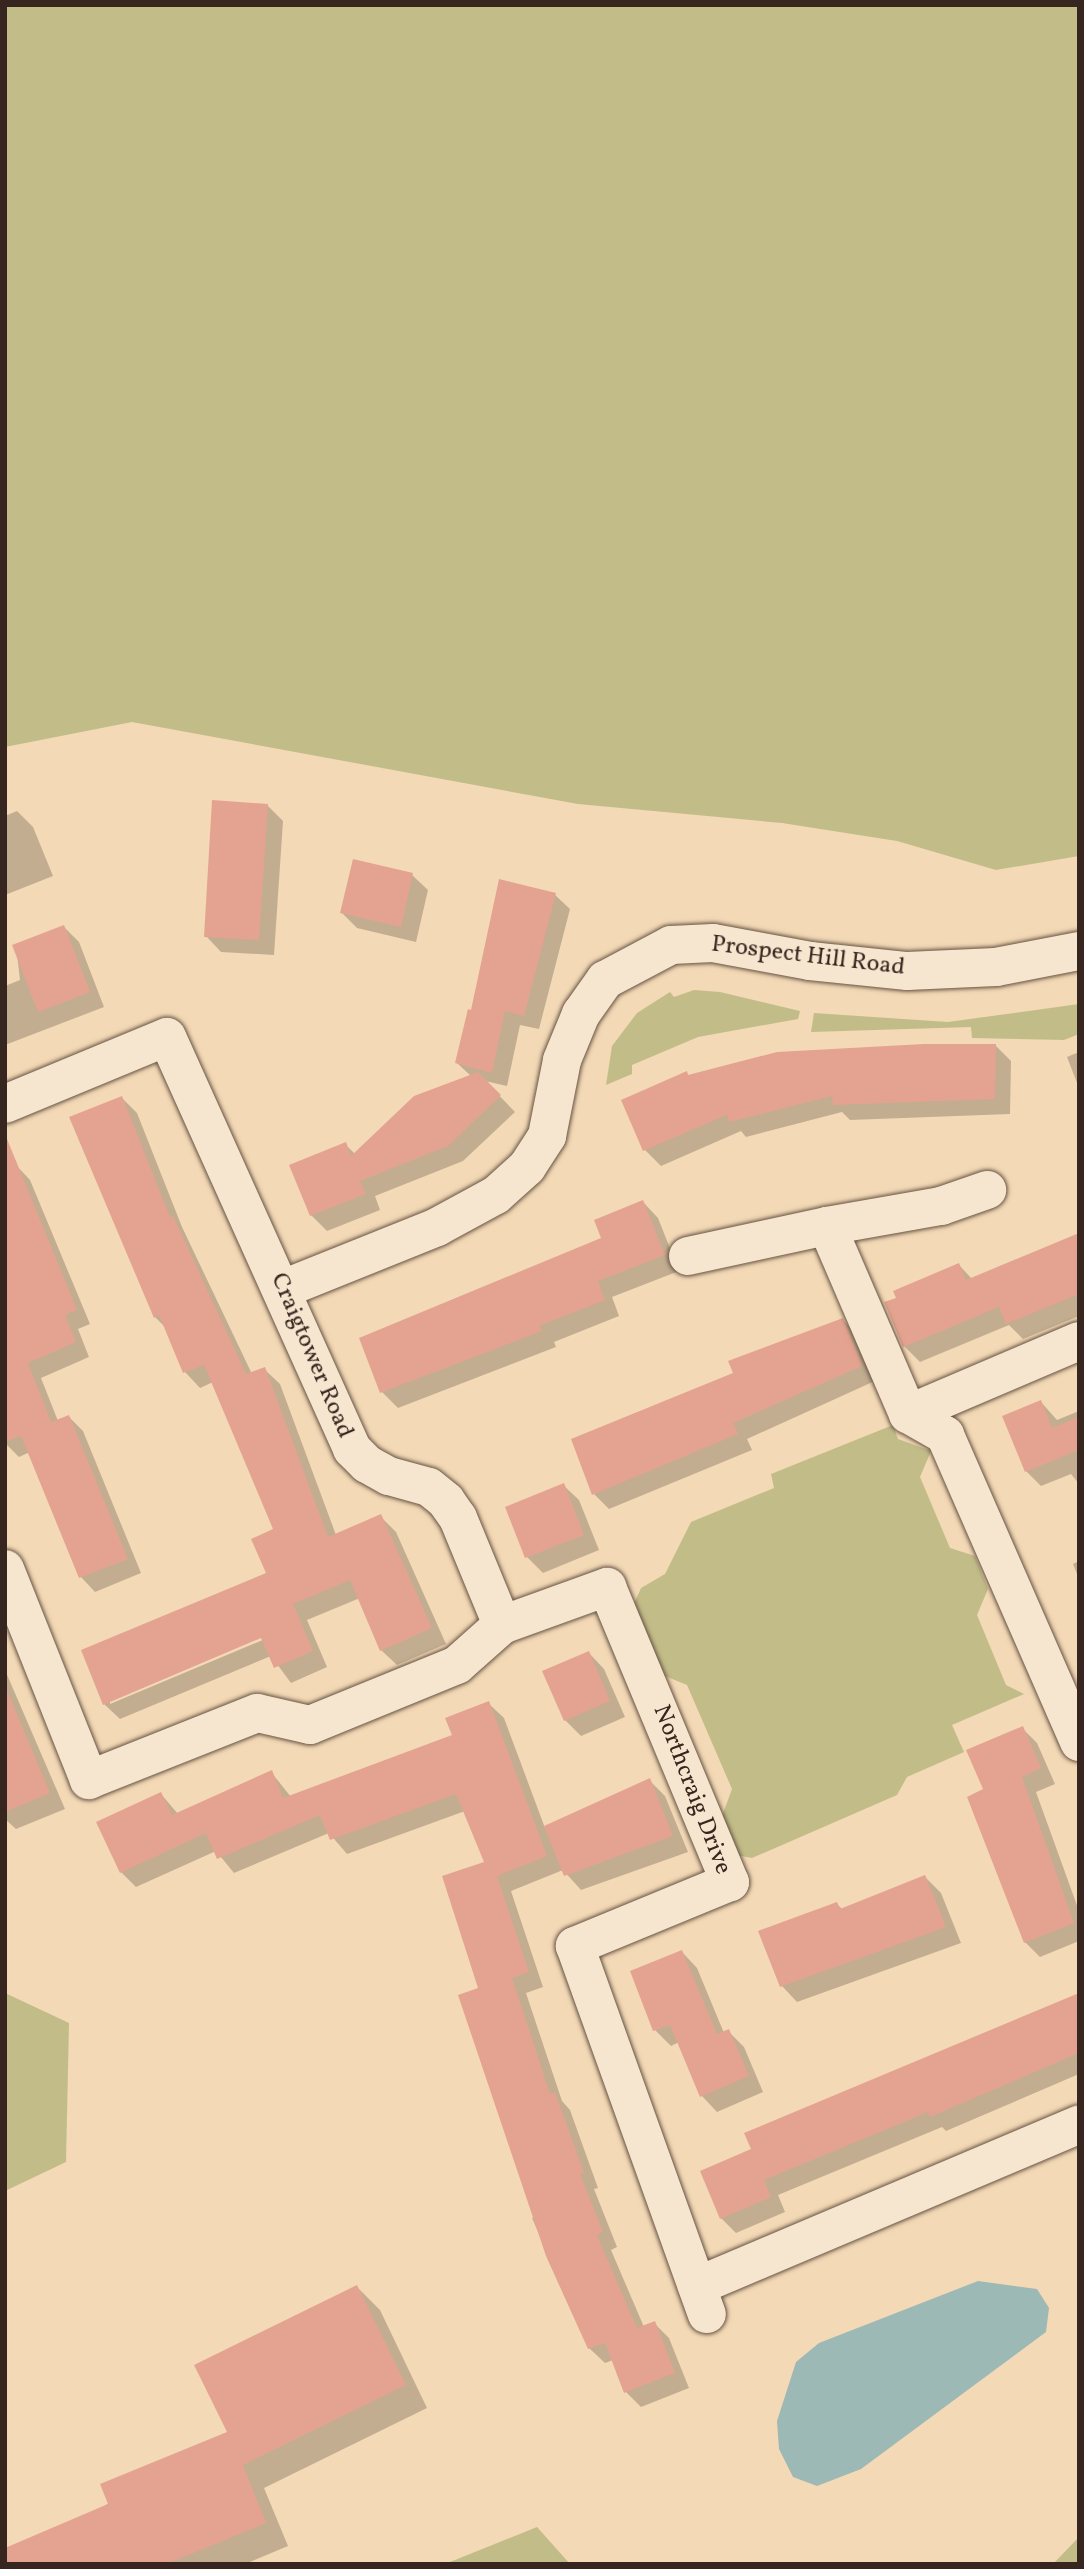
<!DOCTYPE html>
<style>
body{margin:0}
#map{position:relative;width:1084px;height:2569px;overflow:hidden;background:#f3d9b5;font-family:Vollkorn,serif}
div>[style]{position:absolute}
.green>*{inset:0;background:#c2bd88}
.water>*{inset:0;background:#9db9b6}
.shadow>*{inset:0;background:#0003}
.building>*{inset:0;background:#e4a390}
.roads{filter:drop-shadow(0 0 2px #665344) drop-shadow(0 0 2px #665344)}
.street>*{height:38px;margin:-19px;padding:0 19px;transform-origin:19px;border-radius:19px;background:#f7e6cf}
span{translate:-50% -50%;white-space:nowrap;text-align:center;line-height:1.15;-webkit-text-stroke:7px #f7e6cf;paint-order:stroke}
.street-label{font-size:24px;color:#37261f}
.frame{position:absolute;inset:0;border:7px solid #37261f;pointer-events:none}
</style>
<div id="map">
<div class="green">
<i style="clip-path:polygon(5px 5px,1079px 5px,1079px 856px,996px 870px,897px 841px,782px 823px,578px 804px,132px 722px,5px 747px)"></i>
<i style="clip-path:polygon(694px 990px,720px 992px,800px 1011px,798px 1019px,698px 1037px,632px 1065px,632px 1074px,606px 1085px,612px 1046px,637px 1013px,670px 992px,674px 997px)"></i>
<i style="clip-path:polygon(1079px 1004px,1079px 1034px,1064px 1040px,972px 1038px,971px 1027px,811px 1032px,814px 1013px,948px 1022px)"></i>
<i style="clip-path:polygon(893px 1425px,898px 1439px,931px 1451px,920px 1477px,950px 1548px,975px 1556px,988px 1589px,977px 1615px,1006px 1685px,1024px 1694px,952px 1725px,964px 1752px,907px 1777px,897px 1795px,752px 1858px,736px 1855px,721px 1819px,732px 1789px,687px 1685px,660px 1674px,633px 1606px,641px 1588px,665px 1574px,691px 1522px,774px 1488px,771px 1474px)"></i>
<i style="clip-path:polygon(5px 1993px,69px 2023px,66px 2162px,5px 2191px)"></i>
<i style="clip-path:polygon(537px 2527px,570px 2564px,445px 2564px)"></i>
<i style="clip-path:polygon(1079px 2537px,1079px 2564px,1053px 2564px)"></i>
</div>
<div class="water">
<i style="clip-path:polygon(978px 2281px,1037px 2289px,1049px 2308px,1046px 2332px,861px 2469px,817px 2486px,793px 2477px,779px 2449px,777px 2421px,796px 2362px,819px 2343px)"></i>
</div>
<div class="shadow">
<i style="clip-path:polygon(267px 805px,283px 821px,274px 955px,221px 952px,206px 936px)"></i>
<i style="clip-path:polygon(17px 811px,33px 827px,53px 876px,5px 895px,5px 816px)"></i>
<i style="clip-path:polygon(412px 875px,428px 890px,416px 942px,357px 928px,342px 913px)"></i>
<i style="clip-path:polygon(555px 895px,570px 909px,539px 1029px,520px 1025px,507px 1086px,485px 1081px,515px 1112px,463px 1161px,375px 1196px,380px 1210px,327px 1231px,311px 1215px,345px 1144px,355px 1154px,471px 1076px,457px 1063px,473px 1012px)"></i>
<i style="clip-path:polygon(64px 927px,79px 942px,104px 1007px,5px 1045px,5px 986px,20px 980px,16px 946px)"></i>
<i style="clip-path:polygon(995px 1045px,1011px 1061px,1010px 1114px,850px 1120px,842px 1112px,746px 1137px,741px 1131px,661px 1166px,645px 1150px,689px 1076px)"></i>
<i style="clip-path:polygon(1079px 1052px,1079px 1088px,1067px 1057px)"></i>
<i style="clip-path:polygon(evenodd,122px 1098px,137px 1113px,182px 1227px,252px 1374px,264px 1369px,280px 1384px,336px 1535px,381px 1517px,396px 1532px,446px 1644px,397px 1665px,381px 1650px,360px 1598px,307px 1620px,327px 1667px,291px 1683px,271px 1656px,120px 1719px,104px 1704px,268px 1574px,275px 1530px,213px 1382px,200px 1388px,185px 1372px,166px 1328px,155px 1317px,122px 1098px,269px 1633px,270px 1637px,110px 1704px,110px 1700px,269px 1633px)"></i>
<i style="clip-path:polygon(16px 1165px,30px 1180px,90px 1324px,78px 1329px,89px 1357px,41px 1378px,58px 1421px,69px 1417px,83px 1431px,141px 1573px,95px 1592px,81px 1577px,30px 1452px,19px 1457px,5px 1443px,5px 1170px)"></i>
<i style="clip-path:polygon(643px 1202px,658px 1218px,679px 1271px,612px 1297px,619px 1316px,554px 1342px,556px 1347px,398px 1408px,382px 1392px,603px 1239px)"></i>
<i style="clip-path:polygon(1066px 1263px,1079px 1295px,1079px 1316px,1023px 1339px,1009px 1325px,920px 1362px,904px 1346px,959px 1265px,972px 1279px)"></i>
<i style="clip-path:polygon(843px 1320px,858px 1336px,877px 1380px,747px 1439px,752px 1450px,609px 1509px,594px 1494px,735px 1374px)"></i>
<i style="clip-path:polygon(1041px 1402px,1057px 1420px,1079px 1411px,1079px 1484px,1071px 1474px,1041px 1486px,1026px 1471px)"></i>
<i style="clip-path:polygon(563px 1485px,579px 1500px,599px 1550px,543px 1573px,527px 1557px)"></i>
<i style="clip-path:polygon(1079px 1561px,1079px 1579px,1073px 1564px)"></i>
<i style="clip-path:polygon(589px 1653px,604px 1669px,625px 1717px,581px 1736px,565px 1720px)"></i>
<i style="clip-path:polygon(5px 1670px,65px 1809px,16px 1829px,5px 1819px)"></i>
<i style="clip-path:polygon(488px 1703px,504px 1718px,545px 1828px,649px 1780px,665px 1796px,688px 1852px,581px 1890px,563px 1870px,511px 1891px,543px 1987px,526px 1993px,562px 2101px,570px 2110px,598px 2188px,594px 2189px,617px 2247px,611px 2250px,644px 2327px,654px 2323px,669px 2338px,689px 2388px,641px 2407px,626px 2392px,613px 2360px,605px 2363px,589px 2348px,532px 2218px,537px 2216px,480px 1989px,486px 1863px,465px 1811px,347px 1854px,329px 1833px,234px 1873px,216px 1851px,136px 1887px,121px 1872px,161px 1794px,178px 1814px,271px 1772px,291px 1797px,454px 1736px)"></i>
<i style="clip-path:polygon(1022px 1728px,1037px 1743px,1055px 1784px,1036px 1792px,1079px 1911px,1079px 1941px,1040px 1957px,1025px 1942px,985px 1790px)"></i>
<i style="clip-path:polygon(925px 1877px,941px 1893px,961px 1943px,797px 2002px,782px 1986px,837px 1904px,843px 1910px)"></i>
<i style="clip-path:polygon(682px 1952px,697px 1968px,724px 2033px,728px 2031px,744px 2047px,763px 2092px,717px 2112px,702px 2096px,679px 2042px,671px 2046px,655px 2030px)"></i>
<i style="clip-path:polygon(1079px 1995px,1079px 2074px,946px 2131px,942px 2127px,778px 2195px,785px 2212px,736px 2233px,721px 2218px,753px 2150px)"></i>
<i style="clip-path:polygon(357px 2287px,380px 2310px,427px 2408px,264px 2488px,288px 2546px,245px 2564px,5px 2564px,229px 2433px)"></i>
</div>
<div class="building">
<i style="clip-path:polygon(212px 800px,268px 804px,259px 940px,204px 937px)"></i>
<i style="clip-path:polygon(353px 859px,413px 873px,401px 927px,340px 913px)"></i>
<i style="clip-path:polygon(499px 879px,556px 893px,524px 1016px,505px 1011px,492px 1073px,455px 1063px,468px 1009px,471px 1010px)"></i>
<i style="clip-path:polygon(64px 925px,90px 992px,38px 1012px,12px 945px)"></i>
<i style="clip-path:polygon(924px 1044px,996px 1044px,995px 1099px,833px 1105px,832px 1096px,729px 1122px,727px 1115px,643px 1151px,621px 1100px,687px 1071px,688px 1075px,777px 1052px)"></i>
<i style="clip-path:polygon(478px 1072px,501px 1095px,448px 1146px,360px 1181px,366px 1194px,310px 1216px,289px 1165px,346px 1142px,351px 1156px,414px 1096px)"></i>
<i style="clip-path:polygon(122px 1096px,170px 1217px,173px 1216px,246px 1374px,265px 1367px,328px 1537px,381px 1514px,432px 1628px,380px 1651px,350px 1580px,293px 1604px,313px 1651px,274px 1668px,261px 1638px,103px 1705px,81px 1650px,266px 1573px,251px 1539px,273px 1529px,204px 1365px,183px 1373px,159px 1315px,154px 1318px,69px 1117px)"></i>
<i style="clip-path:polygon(7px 1139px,77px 1310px,65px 1315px,76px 1342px,28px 1363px,51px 1422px,69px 1415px,128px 1559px,79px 1578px,21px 1436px,5px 1442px)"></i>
<i style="clip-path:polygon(643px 1200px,665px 1255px,598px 1281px,605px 1300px,539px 1326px,542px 1331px,380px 1393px,359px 1338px,601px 1238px,594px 1220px)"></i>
<i style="clip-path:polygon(1079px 1233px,1079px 1294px,1006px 1324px,999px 1307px,903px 1347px,884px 1302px,896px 1298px,893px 1291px,959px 1263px,966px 1280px)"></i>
<i style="clip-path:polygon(843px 1318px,862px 1366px,733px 1423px,738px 1434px,592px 1495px,571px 1439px,733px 1373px,728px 1361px)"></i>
<i style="clip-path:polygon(1041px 1400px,1052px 1428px,1079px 1417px,1079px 1450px,1025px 1472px,1002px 1416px)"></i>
<i style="clip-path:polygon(564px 1483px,584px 1535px,525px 1558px,505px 1507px)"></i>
<i style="clip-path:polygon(589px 1651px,610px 1701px,564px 1721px,542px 1671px)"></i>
<i style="clip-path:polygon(5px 1686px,50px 1793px,5px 1812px)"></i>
<i style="clip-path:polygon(489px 1701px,547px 1856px,497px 1876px,529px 1972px,512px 1978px,550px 2094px,555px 2092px,584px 2173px,580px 2174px,603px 2232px,597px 2235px,637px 2328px,655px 2321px,675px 2373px,624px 2393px,605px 2343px,588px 2349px,546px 2256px,458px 1995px,478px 1988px,442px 1876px,484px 1862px,456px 1794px,330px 1840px,320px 1815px,217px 1859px,206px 1833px,120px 1873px,96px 1822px,161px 1792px,172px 1815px,272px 1770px,283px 1798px,452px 1735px,445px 1718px)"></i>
<i style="clip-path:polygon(1023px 1726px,1041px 1768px,1022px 1777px,1074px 1923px,1024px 1943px,967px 1797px,983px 1789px,966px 1750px)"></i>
<i style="clip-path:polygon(650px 1778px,673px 1836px,564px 1876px,544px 1826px)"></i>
<i style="clip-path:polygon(925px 1875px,946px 1927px,780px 1987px,758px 1931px,837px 1902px,840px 1909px)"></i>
<i style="clip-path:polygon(682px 1950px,717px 2034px,729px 2029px,749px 2076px,700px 2097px,670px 2025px,653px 2031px,630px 1971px)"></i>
<i style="clip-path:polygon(1079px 1993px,1079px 2053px,930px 2117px,928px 2112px,764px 2180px,771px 2197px,720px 2219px,700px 2171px,751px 2149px,744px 2133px)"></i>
<i style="clip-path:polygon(357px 2285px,406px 2385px,243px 2465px,266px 2523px,167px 2564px,5px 2564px,5px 2548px,108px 2504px,100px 2484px,227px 2432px,194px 2365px)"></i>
</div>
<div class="roads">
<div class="street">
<i style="left:5px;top:1104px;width:175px;rotate:-22.5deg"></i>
<i style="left:167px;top:1037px;width:452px;rotate:65.8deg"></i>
<i style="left:352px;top:1449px;width:21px;rotate:45deg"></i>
<i style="left:367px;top:1464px;width:25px;rotate:29deg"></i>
<i style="left:389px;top:1476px;width:41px;rotate:15.4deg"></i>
<i style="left:429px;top:1487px;width:22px;rotate:39deg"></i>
<i style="left:446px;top:1501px;width:21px;rotate:55deg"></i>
<i style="left:458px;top:1518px;width:116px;rotate:67.6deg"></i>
<i style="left:502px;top:1625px;width:60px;rotate:138.4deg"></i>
<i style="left:457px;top:1665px;width:159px;rotate:157.8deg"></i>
<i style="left:310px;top:1725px;width:54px;rotate:-167.2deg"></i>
<i style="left:257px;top:1713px;width:181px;rotate:158.3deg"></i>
<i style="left:89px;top:1780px;width:227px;rotate:-111.7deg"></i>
<i style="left:827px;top:1226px;width:116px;rotate:-10deg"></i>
<i style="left:941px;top:1206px;width:49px;rotate:-19.2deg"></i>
<i style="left:688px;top:1256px;width:142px;rotate:-12.2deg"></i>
<i style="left:827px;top:1226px;width:205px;rotate:66.7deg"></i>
<i style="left:283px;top:1289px;width:166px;rotate:-21.9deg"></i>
<i style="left:437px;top:1227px;width:67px;rotate:-28.5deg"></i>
<i style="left:496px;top:1195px;width:42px;rotate:-42.1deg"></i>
<i style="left:527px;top:1167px;width:37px;rotate:-57deg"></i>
<i style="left:547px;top:1136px;width:77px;rotate:-78.8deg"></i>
<i style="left:562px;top:1060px;width:50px;rotate:-67.6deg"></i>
<i style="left:581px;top:1014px;width:42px;rotate:-54.8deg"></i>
<i style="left:605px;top:980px;width:75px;rotate:-27.9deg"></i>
<i style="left:671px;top:945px;width:42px;rotate:-2.7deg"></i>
<i style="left:713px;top:943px;width:99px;rotate:10.5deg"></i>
<i style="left:810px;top:961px;width:98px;rotate:5.9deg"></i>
<i style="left:907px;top:971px;width:89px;rotate:-2.6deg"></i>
<i style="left:996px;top:967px;width:85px;rotate:-10.9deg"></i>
<i style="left:1079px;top:1341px;width:186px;rotate:156.9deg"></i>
<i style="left:908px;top:1414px;width:43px;rotate:29.6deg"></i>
<i style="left:945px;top:1435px;width:335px;rotate:66.4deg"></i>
<i style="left:502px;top:1625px;width:112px;rotate:-19.9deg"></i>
<i style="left:607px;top:1587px;width:320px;rotate:67.4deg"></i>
<i style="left:730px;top:1882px;width:168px;rotate:157.6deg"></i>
<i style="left:575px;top:1946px;width:391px;rotate:70.3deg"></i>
<i style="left:697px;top:2286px;width:415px;rotate:-22.9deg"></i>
</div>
</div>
<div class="street-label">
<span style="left:808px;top:957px;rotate:7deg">Prospect Hill Road</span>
<span style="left:311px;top:1356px;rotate:67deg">Craigtower Road</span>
<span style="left:691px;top:1790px;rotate:69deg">Northcraig Drive</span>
</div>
<div class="frame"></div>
</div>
